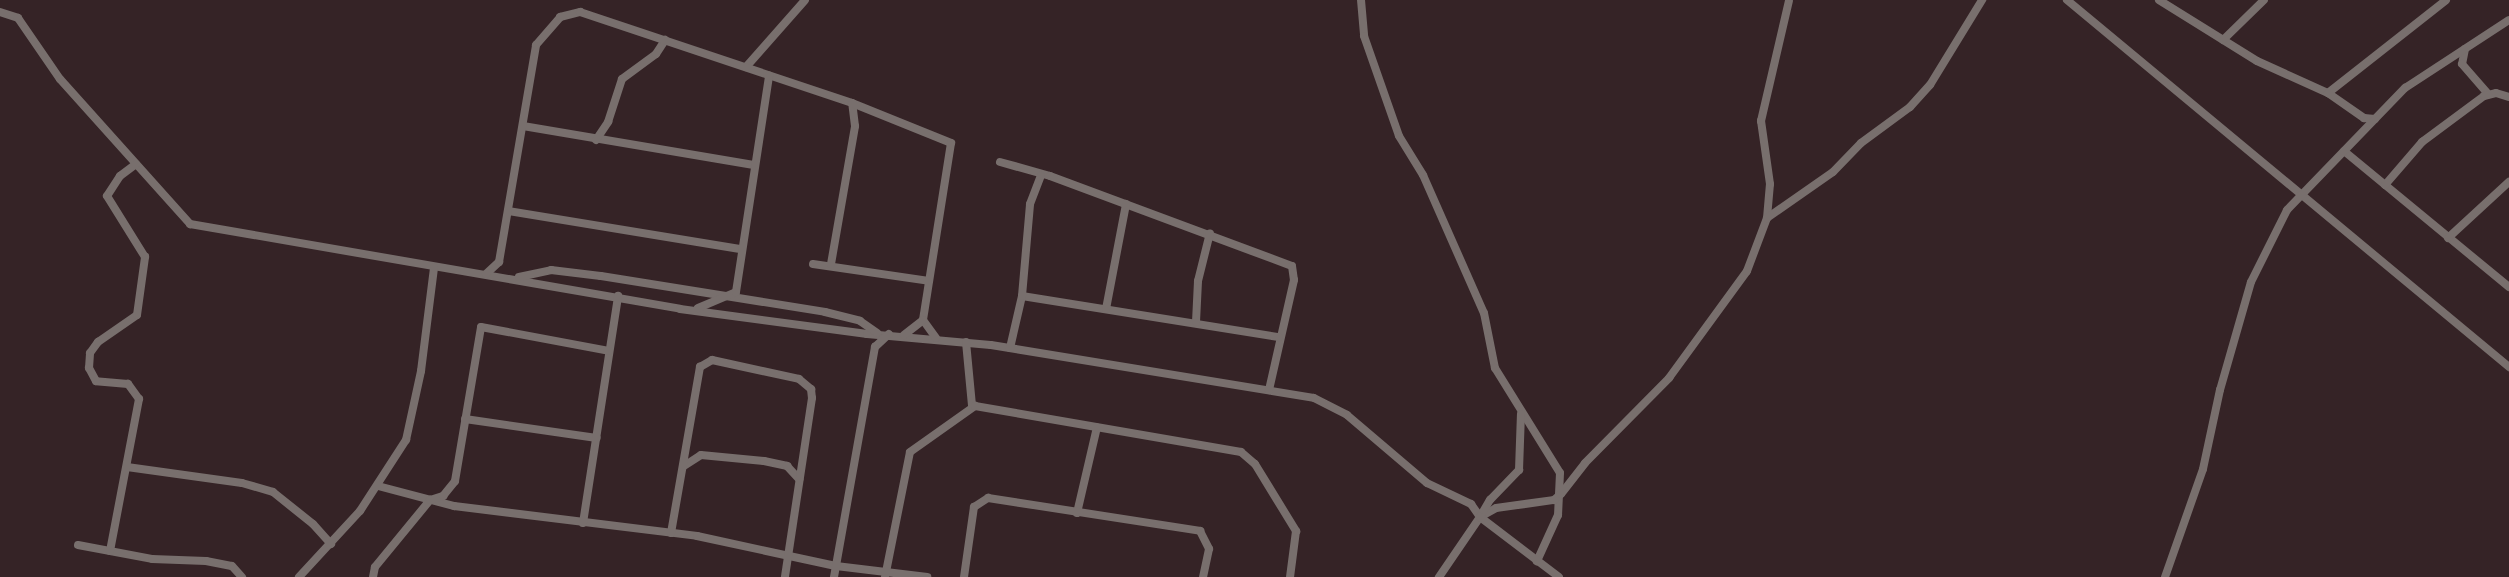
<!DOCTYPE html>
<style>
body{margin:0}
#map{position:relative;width:2509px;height:577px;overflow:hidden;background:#352326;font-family:"Sofia Sans Condensed",sans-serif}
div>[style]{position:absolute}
.street>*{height:8px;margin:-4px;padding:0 4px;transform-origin:4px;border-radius:4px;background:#786f6d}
span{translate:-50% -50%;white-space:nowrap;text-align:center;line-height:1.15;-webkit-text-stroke:7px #2a1a1c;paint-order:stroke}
</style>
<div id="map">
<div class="street">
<i style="left:1361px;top:0;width:36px;rotate:85deg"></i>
<i style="left:1364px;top:36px;width:106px;rotate:70.7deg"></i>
<i style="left:1399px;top:136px;width:46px;rotate:58.4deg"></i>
<i style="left:1423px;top:175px;width:151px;rotate:66.2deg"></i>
<i style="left:1484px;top:313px;width:56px;rotate:78.7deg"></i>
<i style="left:1495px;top:368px;width:123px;rotate:58.2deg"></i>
<i style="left:1560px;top:473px;width:42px;rotate:92.7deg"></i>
<i style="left:1558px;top:515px;width:51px;rotate:114.5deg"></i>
<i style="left:2067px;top:0;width:575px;rotate:39.7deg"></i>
<i style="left:2159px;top:0;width:115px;rotate:31.9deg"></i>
<i style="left:2257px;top:61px;width:78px;rotate:24.3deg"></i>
<i style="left:2328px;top:93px;width:44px;rotate:34.8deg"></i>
<i style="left:2364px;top:118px;width:11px;rotate:5deg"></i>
<i style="left:0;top:12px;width:19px;rotate:18deg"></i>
<i style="left:18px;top:18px;width:74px;rotate:55.5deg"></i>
<i style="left:60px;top:79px;width:195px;rotate:48.1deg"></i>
<i style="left:190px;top:224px;width:497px;rotate:9.8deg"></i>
<i style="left:680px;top:309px;width:189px;rotate:7.6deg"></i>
<i style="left:867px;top:334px;width:124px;rotate:5.1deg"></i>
<i style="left:991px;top:345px;width:327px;rotate:9.3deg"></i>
<i style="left:1314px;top:398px;width:37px;rotate:27deg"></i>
<i style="left:1347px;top:415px;width:105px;rotate:40.4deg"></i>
<i style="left:1427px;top:483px;width:49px;rotate:25.5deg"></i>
<i style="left:1471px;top:504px;width:16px;rotate:55deg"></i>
<i style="left:1480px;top:517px;width:73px;rotate:124.3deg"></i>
<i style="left:2223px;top:40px;width:57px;rotate:-44.3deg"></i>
<i style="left:2465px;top:49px;width:15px;rotate:101deg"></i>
<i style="left:2462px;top:64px;width:40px;rotate:49deg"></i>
<i style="left:746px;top:67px;width:89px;rotate:-48.6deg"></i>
<i style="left:2328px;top:93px;width:150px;rotate:-38.2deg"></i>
<i style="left:523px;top:126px;width:234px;rotate:9.6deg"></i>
<i style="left:596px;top:140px;width:22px;rotate:-56deg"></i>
<i style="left:608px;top:122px;width:45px;rotate:-72deg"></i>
<i style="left:622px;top:79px;width:42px;rotate:-36.3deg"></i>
<i style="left:656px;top:54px;width:17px;rotate:-57deg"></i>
<i style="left:2344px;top:151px;width:214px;rotate:39.5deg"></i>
<i style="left:1000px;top:162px;width:52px;rotate:15.6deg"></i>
<i style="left:1050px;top:176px;width:258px;rotate:20.4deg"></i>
<i style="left:1292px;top:266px;width:14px;rotate:82deg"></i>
<i style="left:1294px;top:280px;width:113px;rotate:102.8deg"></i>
<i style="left:2385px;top:185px;width:57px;rotate:-49.3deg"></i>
<i style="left:2422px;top:142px;width:77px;rotate:-36.6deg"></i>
<i style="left:2484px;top:96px;width:12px;rotate:-14deg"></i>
<i style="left:2496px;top:93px;width:14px;rotate:17deg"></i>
<i style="left:508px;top:211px;width:235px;rotate:9.3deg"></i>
<i style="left:1767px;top:218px;width:34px;rotate:-85deg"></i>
<i style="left:1770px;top:184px;width:64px;rotate:-98.1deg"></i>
<i style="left:1761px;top:121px;width:123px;rotate:-76.9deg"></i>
<i style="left:2448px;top:238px;width:83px;rotate:-42.6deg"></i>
<i style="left:813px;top:264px;width:117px;rotate:8.3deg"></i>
<i style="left:831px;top:264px;width:140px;rotate:-80.1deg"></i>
<i style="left:855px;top:126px;width:23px;rotate:-97deg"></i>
<i style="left:486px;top:274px;width:18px;rotate:-43deg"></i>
<i style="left:499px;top:262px;width:220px;rotate:-80.3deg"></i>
<i style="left:536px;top:45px;width:37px;rotate:-49deg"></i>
<i style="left:560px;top:17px;width:21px;rotate:-14deg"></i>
<i style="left:580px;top:12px;width:287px;rotate:18.5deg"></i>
<i style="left:852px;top:103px;width:107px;rotate:22deg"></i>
<i style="left:951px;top:143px;width:179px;rotate:99deg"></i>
<i style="left:923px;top:320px;width:22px;rotate:54deg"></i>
<i style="left:519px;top:277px;width:33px;rotate:-12deg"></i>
<i style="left:551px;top:270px;width:50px;rotate:6.8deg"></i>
<i style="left:601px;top:276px;width:227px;rotate:9.1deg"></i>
<i style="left:825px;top:312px;width:36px;rotate:14deg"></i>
<i style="left:860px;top:321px;width:21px;rotate:35deg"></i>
<i style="left:1022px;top:296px;width:260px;rotate:9.1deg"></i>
<i style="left:698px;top:308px;width:41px;rotate:-22.8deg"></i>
<i style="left:736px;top:292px;width:219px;rotate:-81.3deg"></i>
<i style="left:1106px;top:309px;width:107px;rotate:-79.2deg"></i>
<i style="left:1196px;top:322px;width:41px;rotate:-87.2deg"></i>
<i style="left:1198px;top:281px;width:49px;rotate:-76deg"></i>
<i style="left:904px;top:335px;width:24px;rotate:-38deg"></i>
<i style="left:966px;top:342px;width:64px;rotate:84.6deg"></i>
<i style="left:1010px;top:348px;width:53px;rotate:-77deg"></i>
<i style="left:1022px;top:296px;width:92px;rotate:-85deg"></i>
<i style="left:1030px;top:204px;width:30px;rotate:-69deg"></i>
<i style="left:465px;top:419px;width:133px;rotate:8.2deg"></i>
<i style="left:684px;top:466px;width:20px;rotate:-33deg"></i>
<i style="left:701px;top:455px;width:63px;rotate:5.4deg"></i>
<i style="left:764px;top:461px;width:24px;rotate:12deg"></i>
<i style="left:787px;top:466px;width:18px;rotate:47deg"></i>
<i style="left:127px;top:467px;width:116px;rotate:7.9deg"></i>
<i style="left:242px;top:483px;width:32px;rotate:16deg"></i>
<i style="left:273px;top:492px;width:51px;rotate:38.7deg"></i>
<i style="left:313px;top:524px;width:27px;rotate:48deg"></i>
<i style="left:378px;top:486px;width:79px;rotate:14.7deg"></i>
<i style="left:454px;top:506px;width:245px;rotate:7deg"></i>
<i style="left:697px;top:536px;width:142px;rotate:12.2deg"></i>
<i style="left:836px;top:566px;width:92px;rotate:6.9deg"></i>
<i style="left:1077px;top:513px;width:88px;rotate:-76.9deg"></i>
<i style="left:1480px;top:517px;width:18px;rotate:-29deg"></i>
<i style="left:1496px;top:508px;width:59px;rotate:-7.9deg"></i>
<i style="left:1554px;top:500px;width:9px;rotate:-41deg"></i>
<i style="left:1561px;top:494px;width:39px;rotate:-52deg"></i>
<i style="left:1585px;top:463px;width:120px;rotate:-45.3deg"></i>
<i style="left:1669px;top:378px;width:132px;rotate:-53.9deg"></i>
<i style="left:1747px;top:271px;width:57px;rotate:-69.3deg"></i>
<i style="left:1767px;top:218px;width:80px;rotate:-34.9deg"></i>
<i style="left:1833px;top:172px;width:40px;rotate:-46deg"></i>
<i style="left:1861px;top:143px;width:61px;rotate:-36.3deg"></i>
<i style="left:1910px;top:107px;width:30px;rotate:-48deg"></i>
<i style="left:1930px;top:85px;width:100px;rotate:-58.5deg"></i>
<i style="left:1480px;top:517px;width:20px;rotate:-60deg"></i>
<i style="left:1490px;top:500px;width:42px;rotate:-46deg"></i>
<i style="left:1519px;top:470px;width:56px;rotate:-88deg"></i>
<i style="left:1480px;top:517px;width:99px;rotate:37.2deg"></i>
<i style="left:583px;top:523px;width:230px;rotate:-81.2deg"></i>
<i style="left:671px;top:533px;width:169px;rotate:-80.1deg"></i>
<i style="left:700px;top:367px;width:14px;rotate:-30deg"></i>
<i style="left:712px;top:360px;width:89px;rotate:12.3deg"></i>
<i style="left:799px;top:379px;width:16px;rotate:40deg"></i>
<i style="left:811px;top:389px;width:9px;rotate:84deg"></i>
<i style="left:812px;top:398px;width:181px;rotate:98.6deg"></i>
<i style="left:78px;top:545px;width:75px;rotate:10.7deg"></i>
<i style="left:152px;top:559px;width:54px;rotate:2.1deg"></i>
<i style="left:206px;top:561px;width:26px;rotate:11deg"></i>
<i style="left:232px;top:566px;width:15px;rotate:48deg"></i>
<i style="left:110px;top:551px;width:155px;rotate:-79.2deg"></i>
<i style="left:139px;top:399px;width:19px;rotate:-126deg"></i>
<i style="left:128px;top:384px;width:32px;rotate:-175deg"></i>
<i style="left:96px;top:381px;width:15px;rotate:-118deg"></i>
<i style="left:89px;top:368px;width:15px;rotate:-86deg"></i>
<i style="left:90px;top:353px;width:14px;rotate:-54deg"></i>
<i style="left:98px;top:342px;width:47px;rotate:-34.7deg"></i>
<i style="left:137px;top:315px;width:59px;rotate:-82.1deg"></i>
<i style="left:145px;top:257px;width:72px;rotate:-121.9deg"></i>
<i style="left:107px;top:196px;width:24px;rotate:-57deg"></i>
<i style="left:120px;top:176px;width:20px;rotate:-37deg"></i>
<i style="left:299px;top:577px;width:90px;rotate:-47.3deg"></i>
<i style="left:360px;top:511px;width:85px;rotate:-57.1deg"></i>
<i style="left:406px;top:440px;width:71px;rotate:-77.7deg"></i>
<i style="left:421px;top:371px;width:104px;rotate:-82.8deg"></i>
<i style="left:373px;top:577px;width:10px;rotate:-79deg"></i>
<i style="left:375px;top:567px;width:87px;rotate:-50.6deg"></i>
<i style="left:430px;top:500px;width:14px;rotate:-17deg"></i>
<i style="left:443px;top:496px;width:19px;rotate:-51deg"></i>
<i style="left:455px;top:481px;width:156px;rotate:-80.4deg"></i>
<i style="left:481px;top:327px;width:130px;rotate:10.6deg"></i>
<i style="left:834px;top:577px;width:234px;rotate:-79.9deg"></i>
<i style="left:875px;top:347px;width:19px;rotate:-43deg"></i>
<i style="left:885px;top:577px;width:127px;rotate:-78.7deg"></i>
<i style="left:910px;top:452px;width:80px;rotate:-35.3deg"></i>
<i style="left:975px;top:406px;width:270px;rotate:9.8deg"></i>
<i style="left:1241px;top:452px;width:18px;rotate:41deg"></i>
<i style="left:1255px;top:464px;width:79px;rotate:58.5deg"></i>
<i style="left:1296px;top:531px;width:46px;rotate:97.4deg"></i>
<i style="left:964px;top:577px;width:71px;rotate:-81.9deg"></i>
<i style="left:974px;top:507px;width:17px;rotate:-33deg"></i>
<i style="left:988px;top:498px;width:215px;rotate:8.8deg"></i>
<i style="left:1200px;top:531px;width:20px;rotate:63deg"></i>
<i style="left:1209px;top:549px;width:29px;rotate:102deg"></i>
<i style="left:2165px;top:577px;width:114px;rotate:-70.6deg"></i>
<i style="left:2203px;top:469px;width:81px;rotate:-77.9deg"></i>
<i style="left:2220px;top:390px;width:112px;rotate:-74deg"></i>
<i style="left:2251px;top:282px;width:80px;rotate:-63.4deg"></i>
<i style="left:2287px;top:210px;width:170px;rotate:-46deg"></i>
<i style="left:2405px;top:88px;width:124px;rotate:-33.2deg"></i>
</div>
</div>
